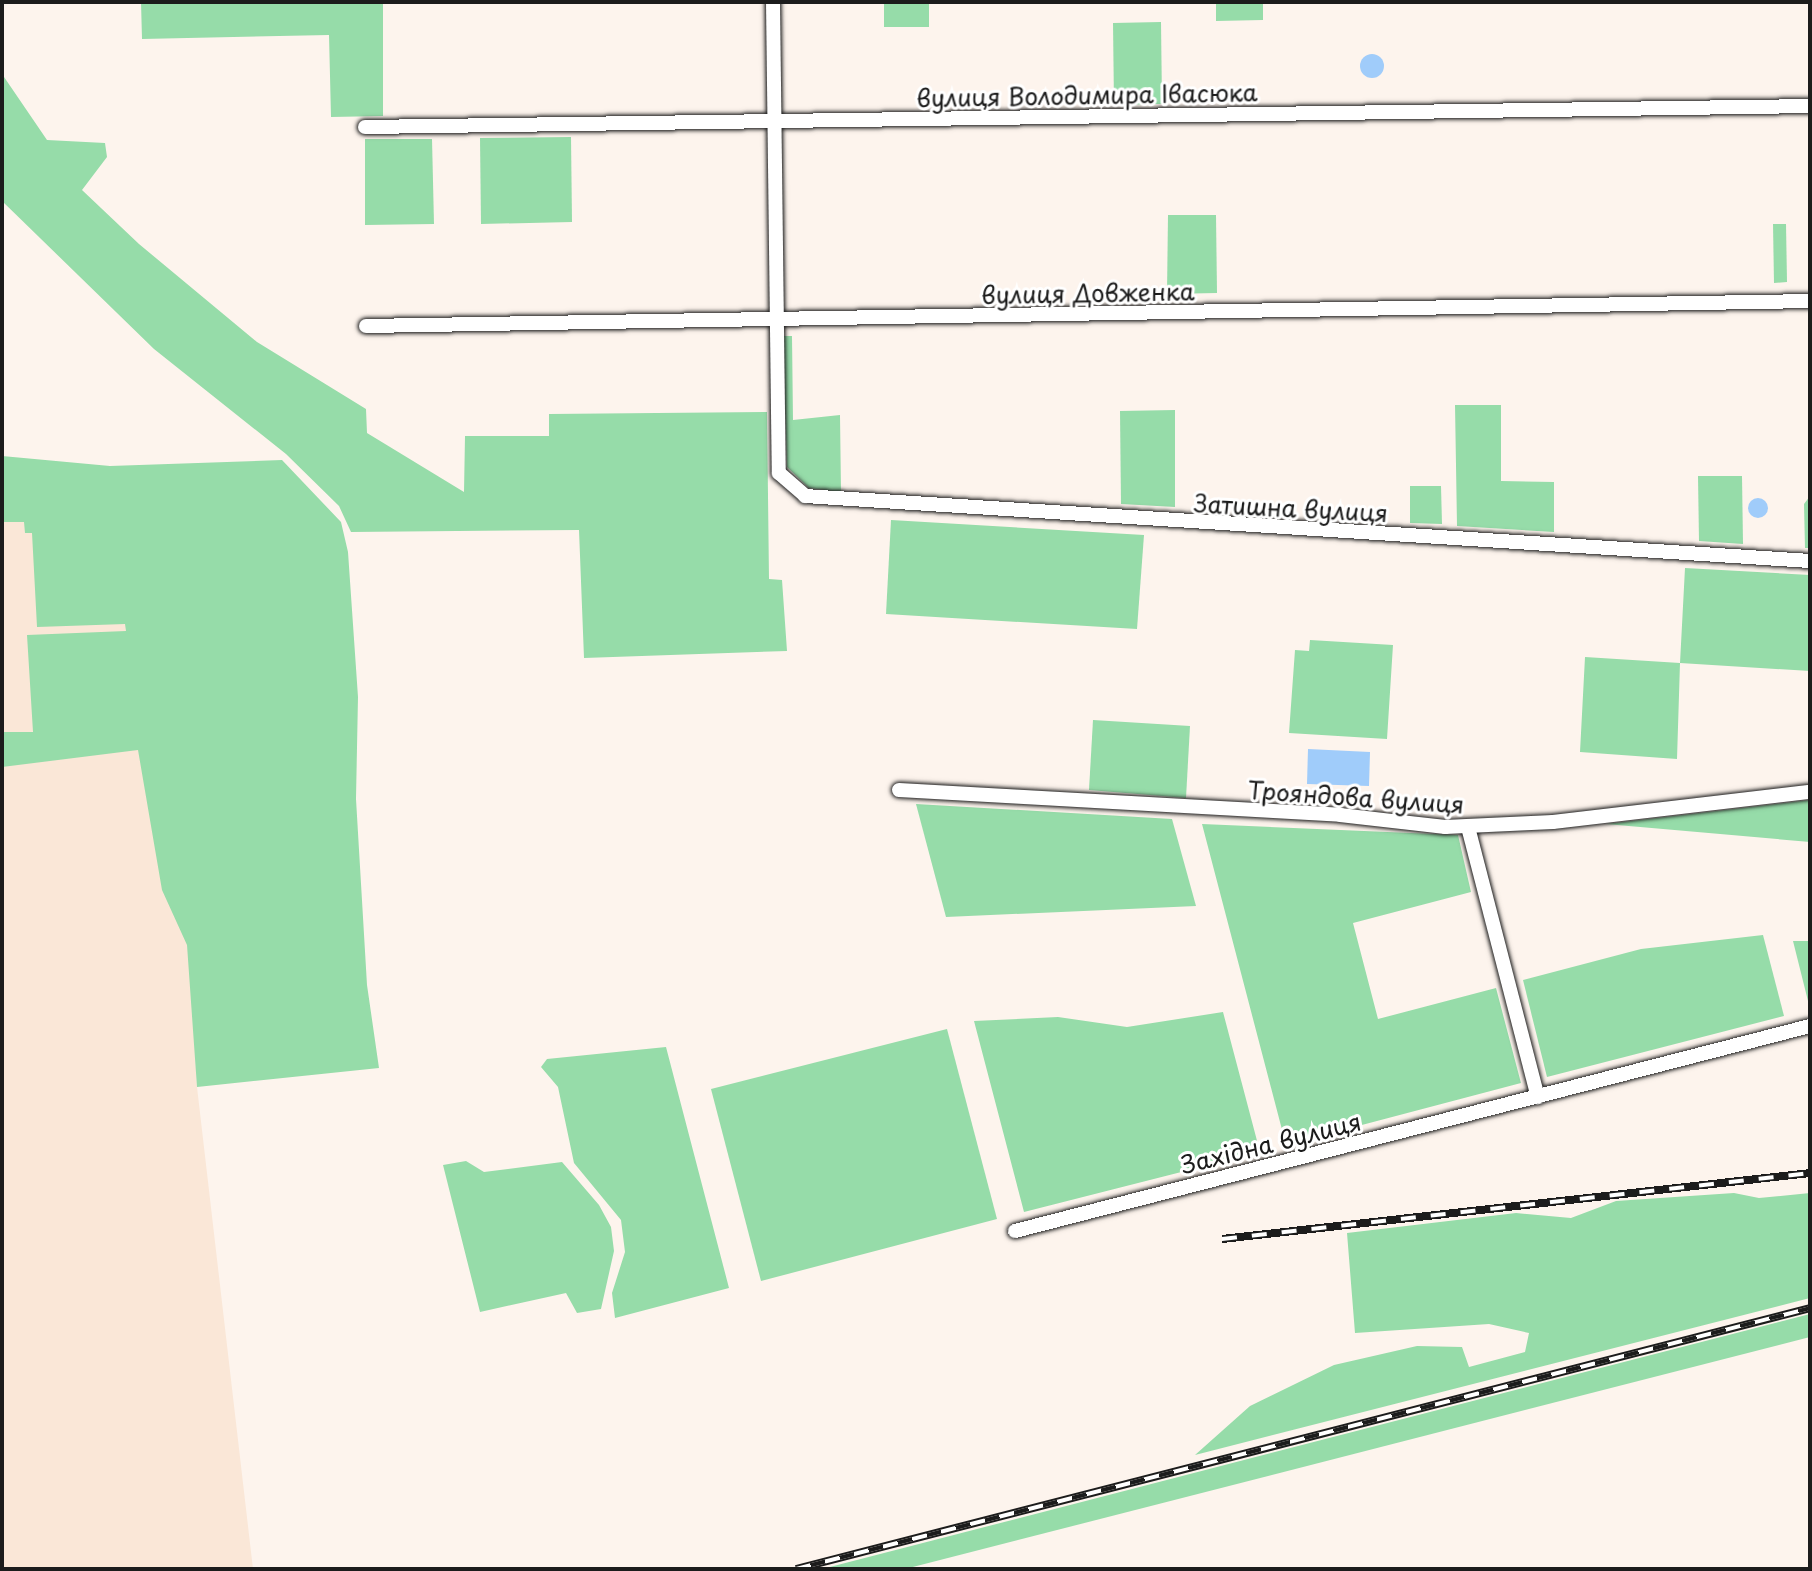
<!DOCTYPE html>
<meta charset="utf-8">
<style>
body{margin:0}
#map{position:relative;width:1812px;height:1571px;overflow:hidden;background:#fdf4ed;font-family:"Playpen Sans",sans-serif}
div>[style]{position:absolute}
.built>*{inset:0;background:#fae7d7}
.green>*{inset:0;background:#96dca9}
.water>*{inset:0;background:#a0ccfa}
.round{border-radius:50%}
.roads{filter:drop-shadow(0 0 2px #1c1c1c) drop-shadow(0 0 2px #1c1c1c)}
.street>*{height:14px;margin:-7px;padding:0 7px;transform-origin:7px;border-radius:7px;background:#fff}
.rail>*{height:8px;margin-top:-4px;transform-origin:0;background:repeating-linear-gradient(90deg,#fff 0 15px,#1c1c1c 0 30px);box-sizing:border-box;border-block:2px solid #1c1c1c}
span{translate:-50% -50%;white-space:nowrap;text-align:center;line-height:1.15;-webkit-text-stroke:6px #fff;paint-order:stroke}
.street-label{font-size:24px;color:#1c1c1c}
.frame{position:absolute;inset:0;border:4px solid #1c1c1c;pointer-events:none}
</style>
<div id="map">
<div class="built">
<i style="clip-path:polygon(2px 481px,111px 484px,190px 961px,197px 1087px,253px 1569px,2px 1569px)"></i>
</div>
<div class="green">
<i style="clip-path:polygon(141px 2px,383px 2px,383px 116px,331px 117px,329px 35px,142px 39px)"></i>
<i style="clip-path:polygon(884px 2px,929px 2px,929px 27px,884px 27px)"></i>
<i style="clip-path:polygon(1216px 2px,1263px 2px,1263px 20px,1216px 21px)"></i>
<i style="clip-path:polygon(1161px 22px,1162px 104px,1114px 105px,1113px 23px)"></i>
<i style="clip-path:polygon(2px 74px,47px 140px,105px 143px,107px 157px,82px 190px,139px 244px,257px 342px,366px 409px,367px 433px,464px 492px,465px 436px,549px 436px,549px 414px,767px 412px,769px 579px,782px 580px,787px 651px,584px 658px,579px 530px,351px 532px,339px 506px,286px 454px,154px 349px,2px 201px)"></i>
<i style="clip-path:polygon(571px 137px,572px 222px,481px 224px,480px 138px)"></i>
<i style="clip-path:polygon(365px 139px,432px 139px,434px 224px,365px 225px)"></i>
<i style="clip-path:polygon(1168px 215px,1216px 215px,1217px 293px,1167px 294px)"></i>
<i style="clip-path:polygon(1773px 224px,1786px 224px,1787px 282px,1774px 283px)"></i>
<i style="clip-path:polygon(783px 336px,792px 336px,793px 420px,840px 415px,841px 492px,809px 488px,787px 467px)"></i>
<i style="clip-path:polygon(1455px 405px,1501px 405px,1501px 481px,1554px 482px,1554px 532px,1457px 526px)"></i>
<i style="clip-path:polygon(1175px 410px,1175px 507px,1121px 504px,1120px 411px)"></i>
<i style="clip-path:polygon(2px 456px,110px 466px,282px 460px,341px 522px,348px 552px,358px 697px,356px 799px,367px 985px,379px 1068px,197px 1087px,187px 945px,162px 890px,138px 750px,2px 767px,2px 732px,33px 732px,27px 635px,126px 631px,125px 624px,37px 627px,32px 533px,25px 533px,24px 522px,2px 522px)"></i>
<i style="clip-path:polygon(1698px 476px,1742px 476px,1743px 544px,1699px 541px)"></i>
<i style="clip-path:polygon(1410px 486px,1441px 486px,1442px 524px,1410px 523px)"></i>
<i style="clip-path:polygon(1810px 496px,1810px 548px,1805px 548px,1804px 504px)"></i>
<i style="clip-path:polygon(891px 520px,1144px 535px,1137px 629px,886px 614px)"></i>
<i style="clip-path:polygon(1685px 568px,1810px 575px,1810px 671px,1680px 663px,1677px 759px,1580px 752px,1585px 657px,1680px 663px)"></i>
<i style="clip-path:polygon(1310px 640px,1393px 645px,1387px 739px,1289px 733px,1295px 650px,1309px 651px)"></i>
<i style="clip-path:polygon(1093px 720px,1190px 726px,1186px 798px,1089px 790px)"></i>
<i style="clip-path:polygon(1810px 800px,1810px 842px,1606px 824px)"></i>
<i style="clip-path:polygon(916px 804px,1172px 819px,1196px 906px,946px 917px)"></i>
<i style="clip-path:polygon(1202px 824px,1458px 835px,1471px 892px,1353px 923px,1378px 1019px,1496px 988px,1521px 1083px,1286px 1145px)"></i>
<i style="clip-path:polygon(1763px 935px,1784px 1016px,1547px 1077px,1523px 980px,1641px 949px)"></i>
<i style="clip-path:polygon(1793px 941px,1810px 941px,1810px 1009px)"></i>
<i style="clip-path:polygon(1223px 1012px,1260px 1152px,1024px 1212px,974px 1021px,1058px 1017px,1127px 1027px)"></i>
<i style="clip-path:polygon(947px 1029px,997px 1219px,761px 1281px,711px 1089px)"></i>
<i style="clip-path:polygon(666px 1047px,729px 1288px,615px 1318px,612px 1293px,625px 1252px,621px 1220px,574px 1163px,558px 1087px,541px 1067px,547px 1059px)"></i>
<i style="clip-path:polygon(466px 1161px,484px 1172px,562px 1162px,599px 1205px,611px 1227px,614px 1251px,601px 1309px,577px 1313px,566px 1293px,480px 1312px,443px 1165px)"></i>
<i style="clip-path:polygon(1734px 1193px,1759px 1198px,1810px 1193px,1810px 1298px,1195px 1455px,1250px 1406px,1334px 1365px,1417px 1346px,1462px 1347px,1469px 1367px,1525px 1352px,1529px 1333px,1489px 1324px,1355px 1333px,1347px 1233px,1516px 1213px,1571px 1218px,1616px 1201px)"></i>
<i style="clip-path:polygon(1810px 1314px,1810px 1337px,905px 1569px,822px 1569px)"></i>
</div>
<div class="water">
<i class="round" style="left:1360px;top:54px;width:24px;height:24px"></i>
<i class="round" style="left:1748px;top:498px;width:20px;height:20px"></i>
<i style="clip-path:polygon(1308px 749px,1370px 752px,1369px 786px,1307px 784px)"></i>
</div>
<div class="roads">
<div class="street">
<i style="left:773px;top:2px;width:471px;rotate:89.3deg"></i>
<i style="left:779px;top:473px;width:35px;rotate:41deg"></i>
<i style="left:805px;top:496px;width:1007px;rotate:3.7deg"></i>
<i style="left:365px;top:127px;width:1445px;rotate:-0.83deg"></i>
<i style="left:366px;top:326px;width:1444px;rotate:-0.99deg"></i>
<i style="left:899px;top:790px;width:442px;rotate:3.2deg"></i>
<i style="left:1340px;top:815px;width:106px;rotate:6.5deg"></i>
<i style="left:1445px;top:827px;width:108px;rotate:-2.7deg"></i>
<i style="left:1553px;top:822px;width:259px;rotate:-6.7deg"></i>
<i style="left:1468px;top:827px;width:279px;rotate:75.5deg"></i>
<i style="left:1015px;top:1231px;width:821px;rotate:-14.46deg"></i>
</div>
</div>
<div class="rail">
<i style="left:1222px;top:1239px;width:592px;rotate:-6.4deg"></i>
<i style="left:796px;top:1569px;width:1047px;rotate:-14.43deg"></i>
</div>
<div class="street-label">
<span style="left:1087px;top:95px;rotate:-1deg">вулиця Володимира Івасюка</span>
<span style="left:1088px;top:293px;rotate:-1deg">вулиця Довженка</span>
<span style="left:1291px;top:508px;rotate:3deg">Затишна вулиця</span>
<span style="left:1356px;top:797px;rotate:4deg">Трояндова вулиця</span>
<span style="left:1271px;top:1143px;rotate:-14deg">Західна вулиця</span>
</div>
<div class="frame"></div>
</div>
